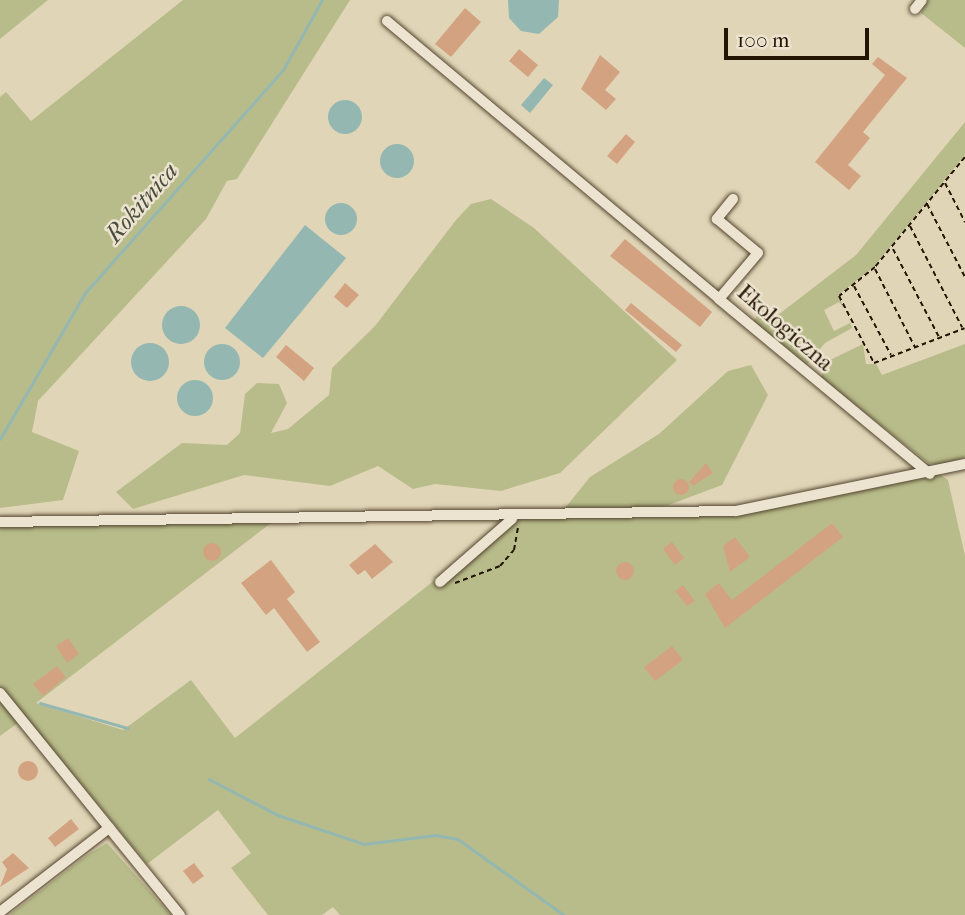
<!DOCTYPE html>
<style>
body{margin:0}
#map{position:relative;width:965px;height:915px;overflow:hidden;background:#e1d5b7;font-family:"IM FELL French Canon",serif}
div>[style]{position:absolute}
.green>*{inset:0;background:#b8bc8a}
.water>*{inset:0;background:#94b8b1}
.round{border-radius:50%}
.stream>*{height:2.5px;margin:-1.25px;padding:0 1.25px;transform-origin:1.25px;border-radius:1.25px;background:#94b8b1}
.building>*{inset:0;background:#d3a381}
.path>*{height:2px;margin-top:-1px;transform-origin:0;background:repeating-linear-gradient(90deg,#241502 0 5px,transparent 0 8.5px)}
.roads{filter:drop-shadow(0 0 2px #53452f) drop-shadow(0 0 2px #53452f)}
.minor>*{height:10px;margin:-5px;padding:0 5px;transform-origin:5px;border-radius:5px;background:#ece4d0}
span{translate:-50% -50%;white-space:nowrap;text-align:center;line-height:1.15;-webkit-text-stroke:5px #ece4d0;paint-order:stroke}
.street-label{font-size:23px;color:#241502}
.water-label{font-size:24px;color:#4b4e3f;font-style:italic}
.scale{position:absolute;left:724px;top:28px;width:145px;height:32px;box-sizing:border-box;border:4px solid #241502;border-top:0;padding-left:9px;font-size:21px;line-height:24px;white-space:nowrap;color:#241502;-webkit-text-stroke:5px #ece4d0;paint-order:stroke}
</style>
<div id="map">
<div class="green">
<i style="clip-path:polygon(0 0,48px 0,0 39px)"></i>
<i style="clip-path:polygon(183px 0,350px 0,237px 179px,227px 181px,206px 219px,38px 401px,32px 432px,79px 451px,63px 500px,0 508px,0 97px,6px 92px,31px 121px)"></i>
<i style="clip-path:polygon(928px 0,965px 0,965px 48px,921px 13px)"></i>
<i style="clip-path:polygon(965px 122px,965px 155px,874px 267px,838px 295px,844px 308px,839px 302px,824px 310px,834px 331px,850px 323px,848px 316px,852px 328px,825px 343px,807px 365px,753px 322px,762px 308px,774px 318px,856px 255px)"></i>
<i style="clip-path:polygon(491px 199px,534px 228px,677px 360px,560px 473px,501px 491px,435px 484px,413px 489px,378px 466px,330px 486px,244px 475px,133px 509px,116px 492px,182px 443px,227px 445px,240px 433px,245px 394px,257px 383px,279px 384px,287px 403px,271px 433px,288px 429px,329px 395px,332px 368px,375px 326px,456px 220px,471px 204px)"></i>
<i style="clip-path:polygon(863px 344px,866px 364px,876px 364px,882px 375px,965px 344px,965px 457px,942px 466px,928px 463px,821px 377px,826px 362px)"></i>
<i style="clip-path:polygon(751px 365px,768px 395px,722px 485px,666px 506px,648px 507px,643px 515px,736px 511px,936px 472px,948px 480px,965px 556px,965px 915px,340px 915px,333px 907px,322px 915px,268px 915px,231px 868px,251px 853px,218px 810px,147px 864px,26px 717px,0 736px,0 522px,275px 520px,36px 703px,123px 730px,191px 680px,235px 738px,512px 519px,557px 518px,590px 477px,659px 434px,728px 371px)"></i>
<i style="clip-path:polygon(107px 843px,171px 915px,9px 915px,87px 855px)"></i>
</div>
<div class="water">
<i style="clip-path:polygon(508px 0,559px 0,558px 17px,539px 34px,521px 31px,509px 18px)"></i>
<i style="clip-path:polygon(544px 78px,553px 85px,530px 113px,521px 105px)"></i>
<i class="round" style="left:328px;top:100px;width:34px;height:34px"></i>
<i class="round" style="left:380px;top:144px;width:34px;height:34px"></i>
<i class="round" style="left:325px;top:203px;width:32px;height:32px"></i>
<i style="clip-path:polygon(305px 225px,346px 258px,263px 358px,225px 328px)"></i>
<i class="round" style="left:162px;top:306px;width:38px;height:38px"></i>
<i class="round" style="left:131px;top:343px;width:38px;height:38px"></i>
<i class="round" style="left:204px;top:344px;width:36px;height:36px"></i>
<i class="round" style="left:177px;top:380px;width:36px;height:36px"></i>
</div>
<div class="stream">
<i style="left:0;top:439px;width:169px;rotate:-59.8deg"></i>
<i style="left:85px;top:293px;width:298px;rotate:-48.4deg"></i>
<i style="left:283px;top:70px;width:80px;rotate:-60.9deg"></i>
<i style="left:40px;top:703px;width:91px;rotate:15.9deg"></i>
<i style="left:209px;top:779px;width:78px;rotate:27.6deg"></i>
<i style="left:278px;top:815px;width:91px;rotate:18.6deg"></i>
<i style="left:364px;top:844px;width:72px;rotate:-7.2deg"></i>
<i style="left:435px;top:835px;width:23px;rotate:10deg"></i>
<i style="left:458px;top:839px;width:130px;rotate:35.6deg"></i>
</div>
<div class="building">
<i style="clip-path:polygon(465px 8px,481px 22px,451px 57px,435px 44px)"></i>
<i style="clip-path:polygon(519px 49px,538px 65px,528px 77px,509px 61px)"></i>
<i style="clip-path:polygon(600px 55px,620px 72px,605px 90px,616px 99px,606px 110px,581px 89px)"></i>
<i style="clip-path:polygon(878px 57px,907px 78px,863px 132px,870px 138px,848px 165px,861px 176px,849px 190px,815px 162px,885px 75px,872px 64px)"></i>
<i style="clip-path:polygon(626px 134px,635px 142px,617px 164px,607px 156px)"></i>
<i style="clip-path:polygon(625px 239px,712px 312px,700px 327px,610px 256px)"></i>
<i style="clip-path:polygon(345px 283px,359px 295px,347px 308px,334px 297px)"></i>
<i style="clip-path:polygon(631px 303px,682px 345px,676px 352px,625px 310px)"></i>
<i style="clip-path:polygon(286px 345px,314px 368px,304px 381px,276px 357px)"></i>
<i style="clip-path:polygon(706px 463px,713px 473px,693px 486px,689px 482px)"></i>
<i class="round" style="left:673px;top:479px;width:16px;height:16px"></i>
<i style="clip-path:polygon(832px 523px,843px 537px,725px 628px,705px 594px,719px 583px,732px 600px)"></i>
<i style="clip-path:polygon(735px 537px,750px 557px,730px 572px,723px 546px)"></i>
<i style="clip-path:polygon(672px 542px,684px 558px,675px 565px,663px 549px)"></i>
<i class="round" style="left:203px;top:543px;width:18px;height:18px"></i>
<i style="clip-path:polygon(375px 544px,393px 562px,372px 579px,365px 570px,358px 575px,349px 565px)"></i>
<i style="clip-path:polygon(271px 560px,295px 592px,287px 599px,320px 642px,307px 652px,274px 608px,266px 615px,241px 583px)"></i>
<i class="round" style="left:616px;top:562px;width:18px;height:18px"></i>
<i style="clip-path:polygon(683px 585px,695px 601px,687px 606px,675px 591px)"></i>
<i style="clip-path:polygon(68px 638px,79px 654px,67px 663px,56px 646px)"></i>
<i style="clip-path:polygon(672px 646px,683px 660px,655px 681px,644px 667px)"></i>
<i style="clip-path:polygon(57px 666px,66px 677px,43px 696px,33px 684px)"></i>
<i class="round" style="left:18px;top:761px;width:20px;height:20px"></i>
<i style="clip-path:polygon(71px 819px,79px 829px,55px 847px,48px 838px)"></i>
<i style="clip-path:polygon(13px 853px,29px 868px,0 887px,7px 869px,2px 862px)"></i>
<i style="clip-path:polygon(194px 863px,204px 876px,193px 884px,183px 871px)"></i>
</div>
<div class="path">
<i style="left:965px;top:157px;width:142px;rotate:129.3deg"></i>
<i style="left:875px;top:267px;width:46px;rotate:141.1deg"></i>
<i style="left:839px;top:296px;width:76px;rotate:62.4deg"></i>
<i style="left:874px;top:363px;width:97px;rotate:-21deg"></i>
<i style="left:945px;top:183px;width:44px;rotate:62.9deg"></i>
<i style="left:927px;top:204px;width:82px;rotate:62.5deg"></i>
<i style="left:910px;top:226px;width:114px;rotate:62.8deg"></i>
<i style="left:893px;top:249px;width:99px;rotate:62.4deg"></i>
<i style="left:875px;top:269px;width:88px;rotate:62.9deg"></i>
<i style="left:854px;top:286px;width:78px;rotate:61.8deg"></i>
<i style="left:455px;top:583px;width:48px;rotate:-20.7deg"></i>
<i style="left:500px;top:566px;width:21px;rotate:-49deg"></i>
<i style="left:514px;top:550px;width:23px;rotate:-80deg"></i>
</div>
<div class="roads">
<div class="minor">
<i style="left:915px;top:9px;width:11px;rotate:-52deg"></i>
<i style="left:387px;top:21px;width:433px;rotate:39.9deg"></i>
<i style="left:733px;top:199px;width:26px;rotate:129deg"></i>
<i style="left:717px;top:219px;width:53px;rotate:39.7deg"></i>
<i style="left:758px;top:253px;width:60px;rotate:130.3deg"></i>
<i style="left:719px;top:299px;width:274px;rotate:39.7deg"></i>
<i style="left:0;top:522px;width:736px;rotate:-0.86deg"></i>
<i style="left:736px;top:511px;width:234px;rotate:-11.6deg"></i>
<i style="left:440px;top:582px;width:96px;rotate:-41.2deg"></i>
<i style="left:0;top:693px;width:286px;rotate:51deg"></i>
<i style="left:0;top:912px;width:138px;rotate:-37.6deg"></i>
</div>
</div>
<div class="street-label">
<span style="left:785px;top:328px;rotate:41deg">Ekologiczna</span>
</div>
<div class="water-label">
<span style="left:142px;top:203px;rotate:-49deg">Rokitnica</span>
</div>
<div class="scale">100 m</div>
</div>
